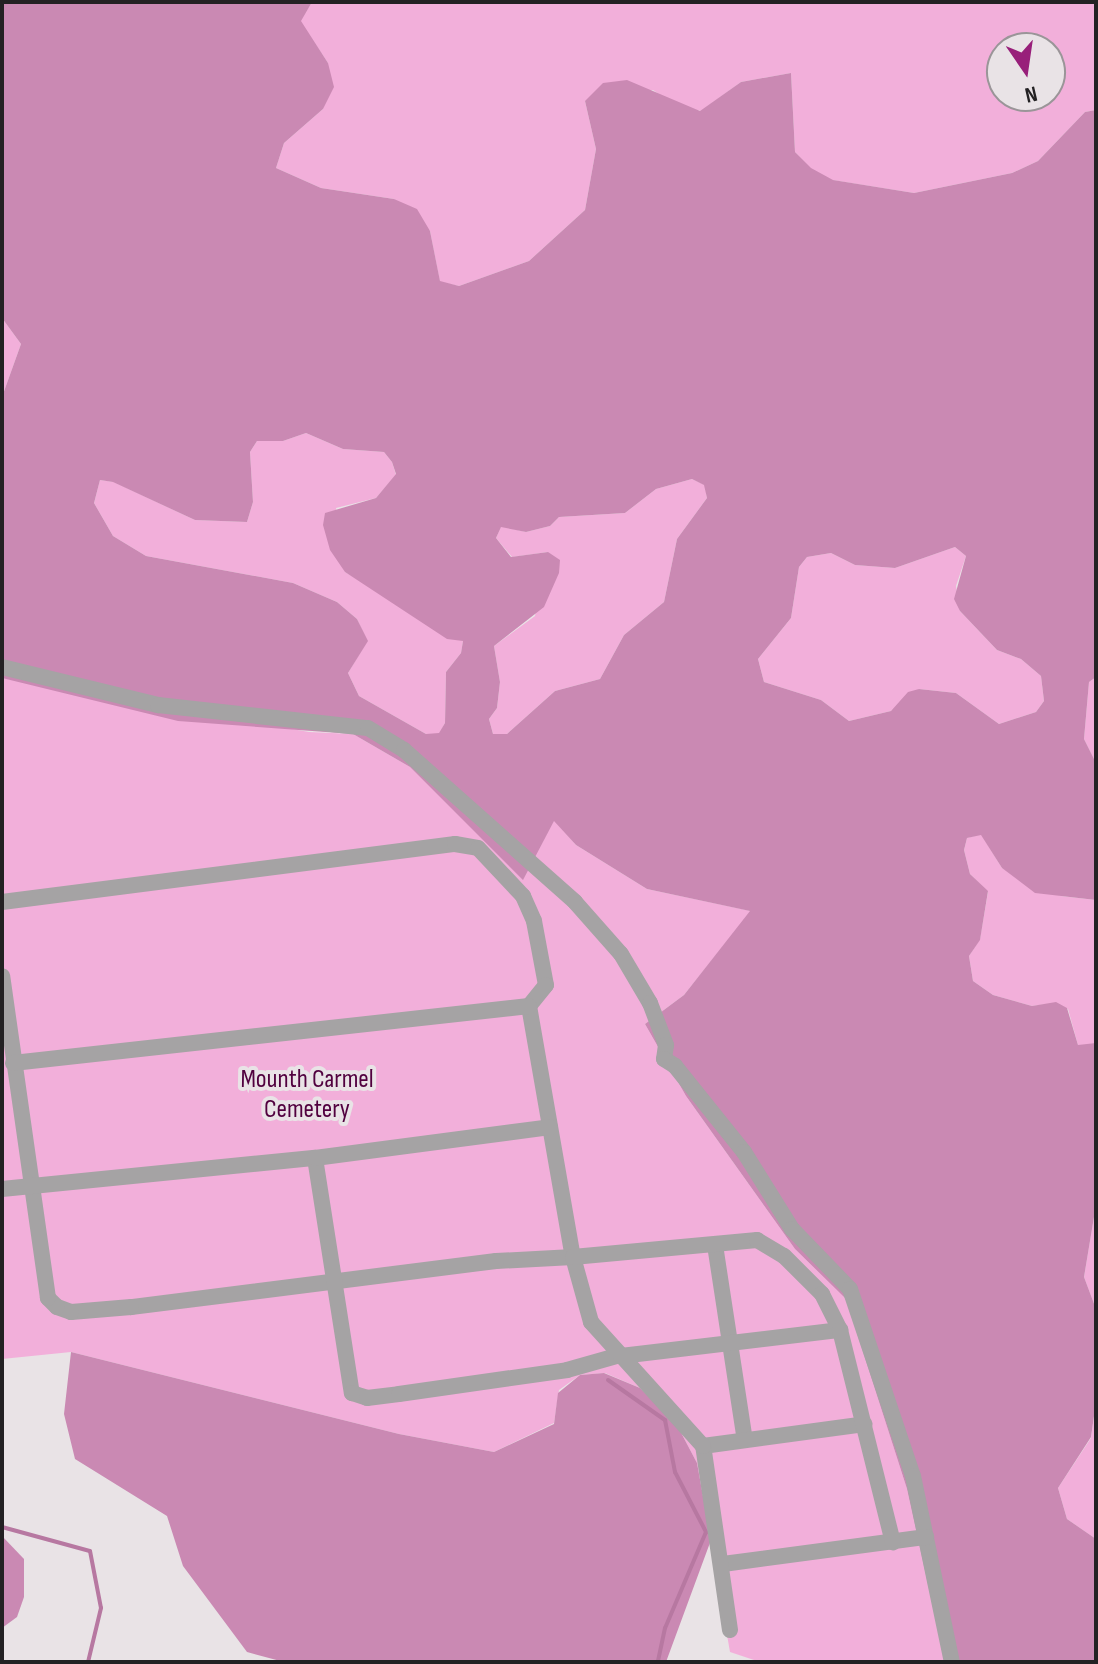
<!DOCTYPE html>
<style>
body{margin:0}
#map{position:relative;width:1098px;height:1664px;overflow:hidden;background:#e9e3e6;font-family:"Sofia Sans Condensed",sans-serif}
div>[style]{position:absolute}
.green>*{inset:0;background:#f2afda}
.forest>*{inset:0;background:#ca89b3}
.stream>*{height:4px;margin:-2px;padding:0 2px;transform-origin:2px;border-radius:2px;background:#b778a1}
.minor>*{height:16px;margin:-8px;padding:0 8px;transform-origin:8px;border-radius:8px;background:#a5a3a4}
span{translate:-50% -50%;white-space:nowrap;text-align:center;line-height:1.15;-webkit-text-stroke:8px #e9e3e6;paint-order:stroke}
.park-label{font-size:26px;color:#51013f}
.frame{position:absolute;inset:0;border:4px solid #232123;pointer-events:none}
.north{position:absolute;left:986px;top:32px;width:80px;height:80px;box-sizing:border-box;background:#e9e3e6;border:2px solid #9a9598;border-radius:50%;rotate:167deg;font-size:22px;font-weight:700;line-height:32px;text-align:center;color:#232123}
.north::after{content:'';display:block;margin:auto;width:28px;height:36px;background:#981f7a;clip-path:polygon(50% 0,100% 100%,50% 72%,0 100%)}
</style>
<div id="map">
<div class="green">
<i style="clip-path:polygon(evenodd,312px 2px,1096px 2px,1096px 110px,1085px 112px,1038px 161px,1012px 173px,914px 193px,832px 180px,811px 169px,795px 152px,791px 73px,741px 82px,701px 111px,675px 105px,653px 90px,585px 101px,596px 149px,585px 210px,529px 261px,459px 286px,440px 282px,430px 231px,394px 199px,321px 188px,276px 168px,284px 143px,323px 109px,328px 63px,300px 21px,312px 2px,1002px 48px,1050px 48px,1050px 96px,1002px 96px,1002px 48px)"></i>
<i style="clip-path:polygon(2px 318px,21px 344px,2px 397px)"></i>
<i style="clip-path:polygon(306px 433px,343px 449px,384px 452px,392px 462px,396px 475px,376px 498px,336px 508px,345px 572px,463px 641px,461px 653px,446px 672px,445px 723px,439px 734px,426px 734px,359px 696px,348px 673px,367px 641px,357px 619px,337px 602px,293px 583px,146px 556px,113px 536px,94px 503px,100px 480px,114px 482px,195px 520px,247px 522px,253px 502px,250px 452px,257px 441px,283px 441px)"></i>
<i style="clip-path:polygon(692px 479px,705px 485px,707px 498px,677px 539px,664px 602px,624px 635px,600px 679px,555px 691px,507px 734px,493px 734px,489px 719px,497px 708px,500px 682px,494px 646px,535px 616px,548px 552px,512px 557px,496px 538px,501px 526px,526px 532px,550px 526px,559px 517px,625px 513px,656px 489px)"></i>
<i style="clip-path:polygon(955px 547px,966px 556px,956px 586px,960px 611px,997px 650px,1021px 659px,1041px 676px,1044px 701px,1036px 712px,999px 724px,956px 693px,919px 689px,891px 711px,849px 721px,821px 700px,764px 682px,758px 659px,791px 618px,799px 567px,807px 557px,831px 553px,855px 565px,895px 568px)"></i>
<i style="clip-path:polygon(1096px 677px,1096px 763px,1084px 739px,1089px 682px)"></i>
<i style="clip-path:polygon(2px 678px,309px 732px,353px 734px,410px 767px,523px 879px,554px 820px,576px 845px,647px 889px,751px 911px,684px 995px,645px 1024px,686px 1096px,795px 1249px,846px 1299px,907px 1489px,945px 1662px,760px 1662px,730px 1652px,697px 1463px,677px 1425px,640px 1388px,605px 1373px,580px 1375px,559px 1390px,554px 1423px,494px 1452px,399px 1434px,71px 1352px,2px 1359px)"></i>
<i style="clip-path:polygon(981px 834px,1002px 868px,1061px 896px,1096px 900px,1095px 1045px,1078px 1045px,1068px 1009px,1056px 1003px,1032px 1006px,993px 995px,973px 981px,969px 956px,980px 939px,988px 892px,970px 874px,964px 850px,967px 838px)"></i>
<i style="clip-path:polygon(1096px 1205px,1096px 1309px,1084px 1277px)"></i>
<i style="clip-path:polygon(1096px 1402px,1096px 1539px,1067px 1519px,1058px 1488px,1091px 1438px)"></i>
</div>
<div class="forest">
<i style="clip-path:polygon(evenodd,2px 2px,312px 2px,301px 21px,328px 63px,334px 87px,323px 109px,284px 143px,276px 168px,321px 188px,394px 199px,417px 209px,430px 231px,440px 281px,459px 286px,529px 261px,585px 210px,596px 149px,585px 101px,603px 83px,627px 80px,700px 111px,741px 82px,791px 73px,795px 152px,811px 168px,833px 180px,914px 193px,1012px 173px,1038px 161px,1085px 112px,1096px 110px,1096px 677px,1089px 682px,1084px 739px,1096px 763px,1096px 900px,1035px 893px,1002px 868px,981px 835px,967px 838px,964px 850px,970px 874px,988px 891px,980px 940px,969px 956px,973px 981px,993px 995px,1032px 1006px,1056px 1002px,1067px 1008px,1078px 1045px,1096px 1043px,1096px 1205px,1084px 1277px,1096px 1309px,1096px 1402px,1091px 1437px,1058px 1488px,1067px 1519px,1096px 1539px,1096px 1662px,945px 1662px,907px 1489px,846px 1299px,795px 1249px,686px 1096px,645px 1024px,684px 995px,750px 911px,647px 889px,576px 845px,554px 821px,523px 880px,410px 767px,353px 734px,178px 721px,2px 678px,2px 397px,21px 344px,2px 318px,2px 2px,306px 433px,343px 449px,384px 452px,392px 462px,396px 474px,376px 498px,325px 513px,323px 525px,330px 550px,345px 572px,447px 639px,463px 641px,461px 653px,446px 672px,445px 723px,439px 733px,426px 734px,359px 696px,348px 673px,368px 641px,357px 619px,337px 602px,293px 583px,146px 556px,113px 536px,94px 503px,100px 480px,113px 482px,195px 520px,247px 522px,253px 502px,250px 452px,257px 441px,283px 441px,306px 433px,2px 2px,692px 479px,704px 485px,707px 498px,677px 539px,664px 602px,624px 635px,600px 679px,555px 691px,507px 734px,493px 734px,489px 719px,497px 708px,500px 682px,494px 646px,544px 607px,559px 573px,560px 560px,548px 552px,511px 557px,496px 538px,501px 527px,526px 532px,550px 526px,559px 517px,625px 513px,656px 489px,692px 479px,2px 2px,955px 547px,966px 556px,954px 599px,960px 611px,997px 650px,1021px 659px,1041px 676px,1044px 701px,1036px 712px,999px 724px,956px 693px,919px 689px,908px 692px,891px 711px,849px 721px,821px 700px,764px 682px,758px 659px,791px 618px,799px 567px,807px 557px,831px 553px,855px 565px,895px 568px,955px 547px)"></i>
<i style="clip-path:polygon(71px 1352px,399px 1434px,494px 1452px,554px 1424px,558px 1393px,580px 1375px,604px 1373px,640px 1388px,677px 1425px,697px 1463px,711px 1540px,666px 1662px,284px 1662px,247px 1652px,183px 1566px,167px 1516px,75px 1459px,64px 1414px)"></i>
<i style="clip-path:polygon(2px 1536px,24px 1559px,24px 1597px,17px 1617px,2px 1628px)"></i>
</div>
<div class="stream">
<i style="left:608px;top:1380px;width:70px;rotate:35.1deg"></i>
<i style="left:665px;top:1420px;width:53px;rotate:79.1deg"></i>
<i style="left:675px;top:1472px;width:68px;rotate:62.7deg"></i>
<i style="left:706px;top:1532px;width:104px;rotate:113.1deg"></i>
<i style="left:665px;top:1628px;width:35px;rotate:102deg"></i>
<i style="left:2px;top:1527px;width:91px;rotate:15.3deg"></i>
<i style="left:90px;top:1551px;width:58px;rotate:79.1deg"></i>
<i style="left:101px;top:1608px;width:56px;rotate:103.5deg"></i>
</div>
<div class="minor">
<i style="left:2px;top:667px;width:161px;rotate:13.7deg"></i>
<i style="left:158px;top:705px;width:211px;rotate:6.3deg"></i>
<i style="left:368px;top:728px;width:42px;rotate:31.4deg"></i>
<i style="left:404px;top:750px;width:229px;rotate:41.6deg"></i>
<i style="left:575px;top:902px;width:69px;rotate:48.5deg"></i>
<i style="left:621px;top:954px;width:57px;rotate:59.4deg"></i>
<i style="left:650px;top:1003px;width:45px;rotate:69.1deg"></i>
<i style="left:666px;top:1045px;width:14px;rotate:98deg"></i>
<i style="left:664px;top:1059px;width:13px;rotate:32deg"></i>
<i style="left:675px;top:1066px;width:110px;rotate:51.3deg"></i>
<i style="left:744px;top:1152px;width:91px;rotate:58.1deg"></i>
<i style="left:792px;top:1229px;width:83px;rotate:46deg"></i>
<i style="left:850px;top:1289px;width:197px;rotate:71.4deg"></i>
<i style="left:913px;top:1476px;width:190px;rotate:78.2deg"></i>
<i style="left:2px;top:902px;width:457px;rotate:-7.3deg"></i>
<i style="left:455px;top:844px;width:23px;rotate:10deg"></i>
<i style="left:478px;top:848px;width:66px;rotate:46.8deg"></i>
<i style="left:523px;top:896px;width:27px;rotate:66deg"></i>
<i style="left:534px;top:921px;width:65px;rotate:79.4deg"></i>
<i style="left:546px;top:985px;width:27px;rotate:129deg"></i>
<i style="left:529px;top:1006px;width:255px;rotate:80.1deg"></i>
<i style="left:573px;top:1257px;width:77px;rotate:177deg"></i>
<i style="left:496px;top:1261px;width:368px;rotate:172.8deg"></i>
<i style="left:131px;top:1307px;width:60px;rotate:175.2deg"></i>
<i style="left:71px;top:1312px;width:15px;rotate:-160deg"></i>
<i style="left:57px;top:1307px;width:13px;rotate:-135deg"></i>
<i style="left:48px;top:1298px;width:325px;rotate:-98.1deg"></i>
<i style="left:13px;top:1063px;width:519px;rotate:-6.3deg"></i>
<i style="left:315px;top:1158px;width:238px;rotate:81.1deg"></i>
<i style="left:352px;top:1393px;width:16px;rotate:18deg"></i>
<i style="left:367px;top:1398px;width:32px;rotate:-7deg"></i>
<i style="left:399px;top:1394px;width:170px;rotate:-8.1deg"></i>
<i style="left:567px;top:1370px;width:55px;rotate:-15.8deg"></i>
<i style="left:2px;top:1189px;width:315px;rotate:-5.7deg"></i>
<i style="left:315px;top:1158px;width:237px;rotate:-7.5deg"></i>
<i style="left:715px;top:1245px;width:197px;rotate:81.3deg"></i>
<i style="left:621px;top:1356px;width:221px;rotate:-6.8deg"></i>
<i style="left:703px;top:1446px;width:163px;rotate:-7.7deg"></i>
<i style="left:723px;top:1564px;width:205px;rotate:-7.6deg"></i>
<i style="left:730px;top:1630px;width:186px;rotate:-98.3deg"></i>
<i style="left:703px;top:1446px;width:167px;rotate:-132.1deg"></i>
<i style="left:591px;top:1322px;width:67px;rotate:-105.5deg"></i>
<i style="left:573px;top:1257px;width:185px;rotate:-5.3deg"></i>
<i style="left:757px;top:1240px;width:31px;rotate:31deg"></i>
<i style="left:784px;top:1256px;width:54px;rotate:45deg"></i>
<i style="left:822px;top:1294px;width:40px;rotate:63.4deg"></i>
<i style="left:840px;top:1330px;width:219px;rotate:76deg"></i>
</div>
<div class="park-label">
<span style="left:307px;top:1095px">Mounth Carmel<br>Cemetery</span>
</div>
<div class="frame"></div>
<div class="north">N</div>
</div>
